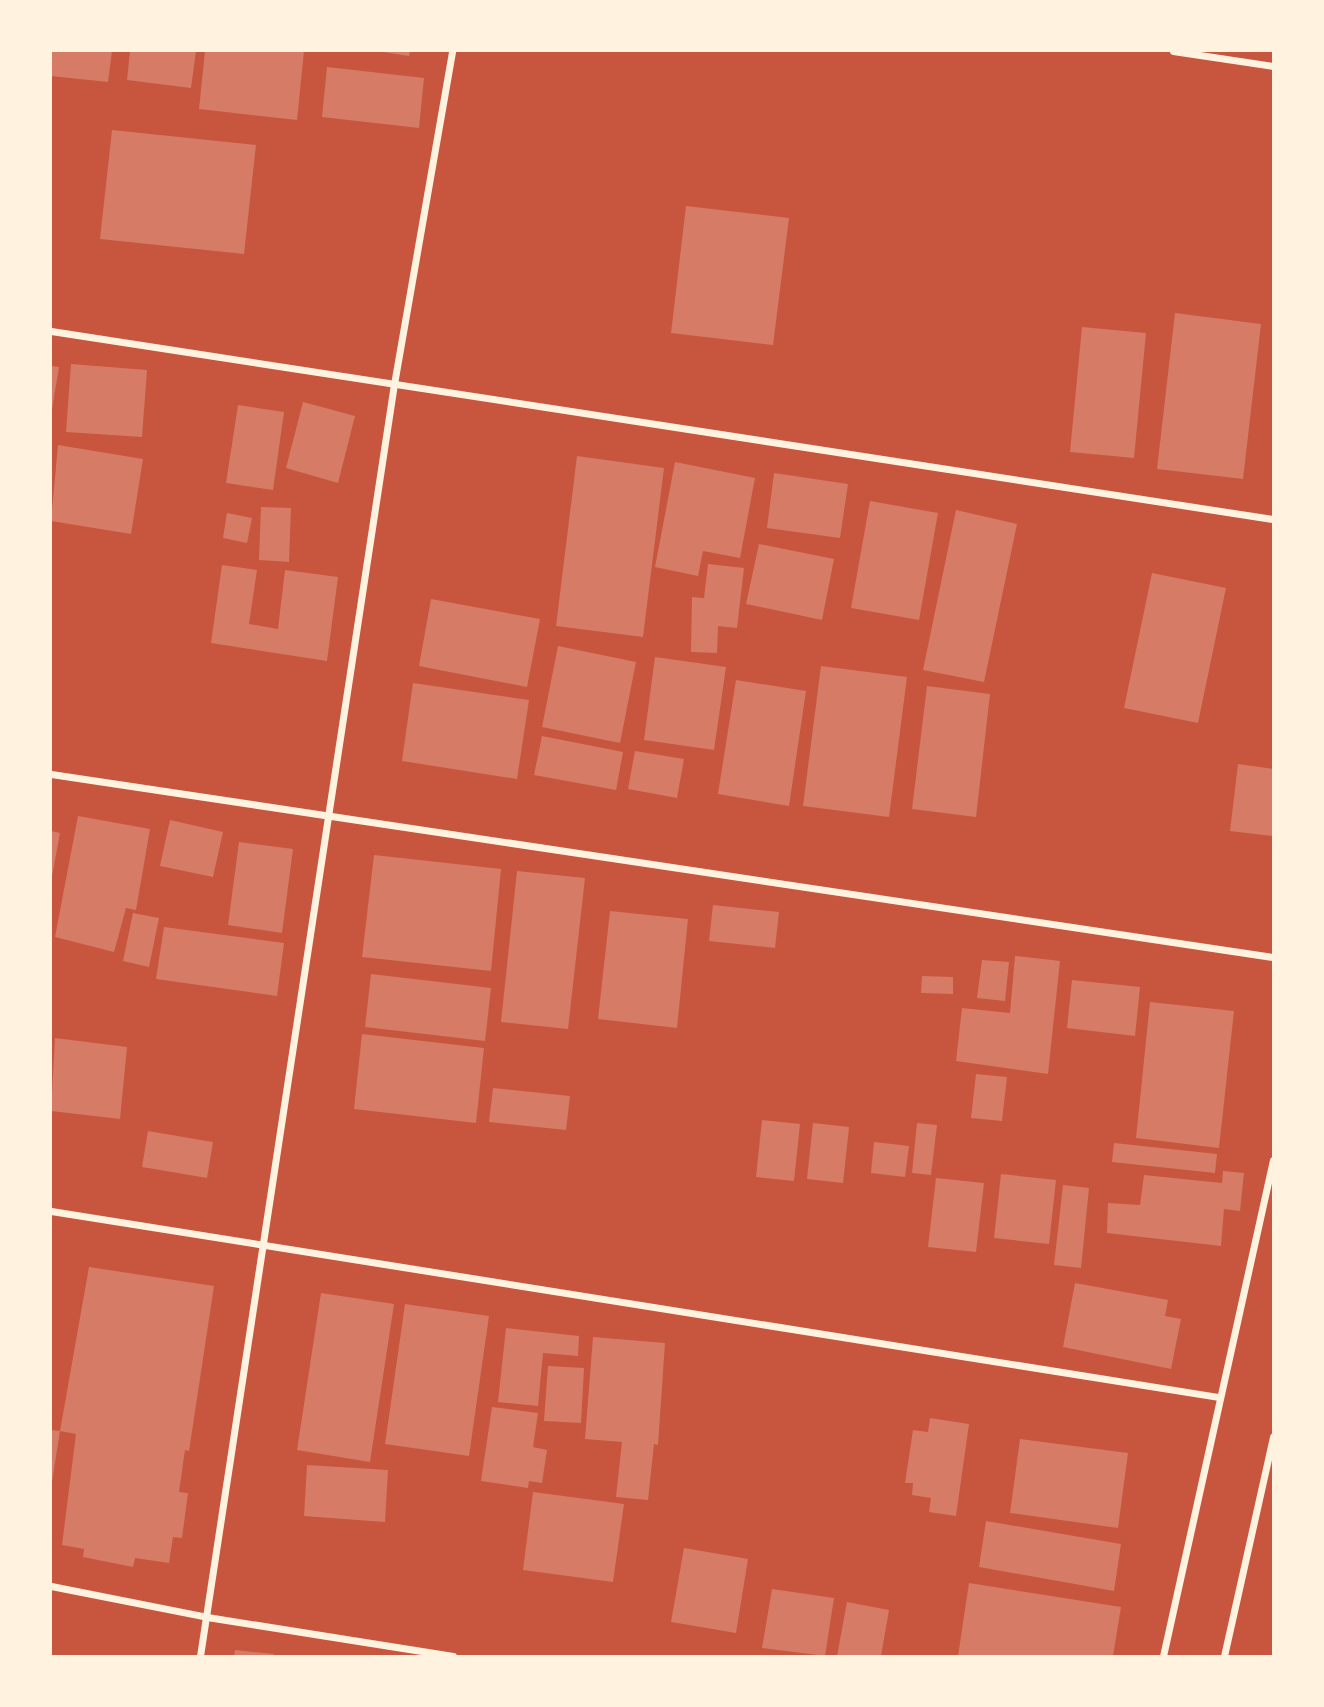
<!DOCTYPE html>
<style>
body{margin:0}
#map{position:relative;width:1324px;height:1707px;overflow:hidden;background:#c8553d;font-family:"Roboto Condensed",sans-serif}
div>[style]{position:absolute}
.building>*{inset:0;background:#d67c66}
.minor>*{height:7px;margin:-3.5px;padding:0 3.5px;transform-origin:3.5px;border-radius:3.5px;background:#fff3e0}
span{translate:-50% -50%;white-space:nowrap;text-align:center;line-height:1.15;-webkit-text-stroke:5px #fff3e0;paint-order:stroke}
.frame{position:absolute;inset:0;border:52px solid #fff3e0;pointer-events:none}
</style>
<div id="map">
<div class="building">
<i style="clip-path:polygon(51px 51px,112px 51px,108px 82px,51px 76px)"></i>
<i style="clip-path:polygon(130px 51px,196px 51px,191px 88px,127px 80px)"></i>
<i style="clip-path:polygon(205px 51px,304px 51px,297px 120px,199px 109px)"></i>
<i style="clip-path:polygon(377px 51px,410px 51px,409px 56px)"></i>
<i style="clip-path:polygon(327px 67px,424px 78px,419px 128px,322px 117px)"></i>
<i style="clip-path:polygon(112px 130px,256px 145px,244px 254px,100px 239px)"></i>
<i style="clip-path:polygon(686px 206px,789px 218px,773px 345px,671px 333px)"></i>
<i style="clip-path:polygon(1175px 313px,1261px 324px,1243px 479px,1157px 469px)"></i>
<i style="clip-path:polygon(1082px 327px,1146px 333px,1134px 458px,1070px 452px)"></i>
<i style="clip-path:polygon(71px 364px,147px 370px,142px 437px,66px 432px)"></i>
<i style="clip-path:polygon(51px 366px,59px 367px,52px 409px,51px 409px)"></i>
<i style="clip-path:polygon(303px 402px,355px 416px,338px 483px,286px 468px)"></i>
<i style="clip-path:polygon(238px 405px,284px 412px,273px 490px,226px 483px)"></i>
<i style="clip-path:polygon(58px 445px,143px 459px,131px 534px,51px 521px)"></i>
<i style="clip-path:polygon(577px 456px,664px 468px,643px 637px,556px 626px)"></i>
<i style="clip-path:polygon(675px 462px,755px 478px,740px 558px,703px 551px,698px 576px,655px 567px)"></i>
<i style="clip-path:polygon(774px 473px,848px 484px,840px 538px,767px 528px)"></i>
<i style="clip-path:polygon(870px 501px,938px 513px,919px 620px,851px 608px)"></i>
<i style="clip-path:polygon(261px 507px,291px 508px,289px 562px,259px 560px)"></i>
<i style="clip-path:polygon(956px 510px,1017px 524px,984px 682px,923px 670px)"></i>
<i style="clip-path:polygon(227px 513px,252px 518px,247px 543px,223px 538px)"></i>
<i style="clip-path:polygon(759px 544px,834px 559px,822px 620px,746px 604px)"></i>
<i style="clip-path:polygon(708px 564px,744px 568px,737px 628px,718px 626px,717px 653px,691px 652px,692px 597px,704px 598px)"></i>
<i style="clip-path:polygon(222px 565px,257px 570px,249px 624px,278px 629px,285px 570px,338px 577px,327px 661px,211px 643px)"></i>
<i style="clip-path:polygon(1152px 573px,1226px 588px,1198px 723px,1124px 708px)"></i>
<i style="clip-path:polygon(431px 599px,540px 619px,527px 687px,419px 666px)"></i>
<i style="clip-path:polygon(558px 646px,636px 662px,620px 743px,542px 727px)"></i>
<i style="clip-path:polygon(655px 657px,726px 667px,714px 750px,644px 740px)"></i>
<i style="clip-path:polygon(821px 666px,907px 677px,889px 817px,803px 806px)"></i>
<i style="clip-path:polygon(736px 680px,806px 691px,789px 806px,718px 794px)"></i>
<i style="clip-path:polygon(413px 683px,529px 700px,517px 779px,402px 761px)"></i>
<i style="clip-path:polygon(927px 686px,990px 694px,976px 817px,912px 809px)"></i>
<i style="clip-path:polygon(542px 736px,623px 752px,616px 790px,534px 775px)"></i>
<i style="clip-path:polygon(635px 751px,684px 759px,677px 798px,628px 789px)"></i>
<i style="clip-path:polygon(1238px 764px,1273px 769px,1273px 836px,1230px 831px)"></i>
<i style="clip-path:polygon(78px 816px,150px 829px,136px 910px,126px 908px,114px 952px,55px 937px)"></i>
<i style="clip-path:polygon(170px 820px,223px 832px,213px 877px,160px 866px)"></i>
<i style="clip-path:polygon(51px 831px,60px 833px,52px 876px,51px 876px)"></i>
<i style="clip-path:polygon(239px 842px,293px 849px,282px 933px,228px 925px)"></i>
<i style="clip-path:polygon(374px 855px,501px 869px,491px 971px,362px 957px)"></i>
<i style="clip-path:polygon(517px 871px,585px 878px,568px 1029px,501px 1022px)"></i>
<i style="clip-path:polygon(713px 905px,779px 912px,775px 948px,709px 941px)"></i>
<i style="clip-path:polygon(610px 911px,688px 919px,677px 1028px,598px 1019px)"></i>
<i style="clip-path:polygon(133px 913px,159px 918px,149px 967px,123px 961px)"></i>
<i style="clip-path:polygon(164px 927px,284px 943px,277px 996px,156px 979px)"></i>
<i style="clip-path:polygon(1015px 956px,1060px 961px,1048px 1074px,956px 1061px,962px 1008px,1010px 1013px)"></i>
<i style="clip-path:polygon(982px 960px,1009px 962px,1005px 1001px,977px 998px)"></i>
<i style="clip-path:polygon(371px 974px,491px 988px,485px 1041px,365px 1027px)"></i>
<i style="clip-path:polygon(922px 976px,953px 977px,953px 994px,921px 993px)"></i>
<i style="clip-path:polygon(1072px 980px,1140px 987px,1135px 1036px,1067px 1028px)"></i>
<i style="clip-path:polygon(1150px 1002px,1234px 1011px,1219px 1148px,1136px 1138px)"></i>
<i style="clip-path:polygon(362px 1034px,484px 1048px,476px 1123px,354px 1109px)"></i>
<i style="clip-path:polygon(55px 1038px,127px 1047px,120px 1119px,51px 1111px)"></i>
<i style="clip-path:polygon(976px 1074px,1007px 1077px,1002px 1121px,971px 1118px)"></i>
<i style="clip-path:polygon(493px 1088px,570px 1096px,566px 1130px,489px 1122px)"></i>
<i style="clip-path:polygon(762px 1120px,800px 1124px,794px 1181px,756px 1177px)"></i>
<i style="clip-path:polygon(813px 1123px,849px 1127px,843px 1183px,807px 1179px)"></i>
<i style="clip-path:polygon(917px 1123px,937px 1125px,931px 1175px,912px 1173px)"></i>
<i style="clip-path:polygon(148px 1131px,213px 1142px,207px 1178px,142px 1167px)"></i>
<i style="clip-path:polygon(874px 1142px,909px 1146px,905px 1177px,871px 1173px)"></i>
<i style="clip-path:polygon(1114px 1143px,1217px 1154px,1215px 1173px,1112px 1162px)"></i>
<i style="clip-path:polygon(1223px 1171px,1244px 1173px,1240px 1211px,1224px 1209px,1221px 1246px,1107px 1233px,1108px 1203px,1140px 1205px,1144px 1175px,1222px 1183px)"></i>
<i style="clip-path:polygon(1001px 1174px,1056px 1180px,1049px 1244px,994px 1238px)"></i>
<i style="clip-path:polygon(936px 1178px,984px 1183px,976px 1252px,928px 1247px)"></i>
<i style="clip-path:polygon(1063px 1185px,1089px 1188px,1081px 1268px,1054px 1265px)"></i>
<i style="clip-path:polygon(89px 1267px,214px 1286px,189px 1451px,185px 1450px,179px 1492px,188px 1493px,182px 1538px,173px 1537px,169px 1563px,135px 1558px,133px 1567px,83px 1557px,84px 1549px,62px 1545px,76px 1434px,60px 1431px,51px 1488px,51px 1430px,60px 1431px)"></i>
<i style="clip-path:polygon(1075px 1283px,1168px 1300px,1165px 1316px,1181px 1319px,1171px 1369px,1063px 1347px)"></i>
<i style="clip-path:polygon(321px 1293px,394px 1304px,370px 1462px,297px 1450px)"></i>
<i style="clip-path:polygon(405px 1304px,489px 1316px,469px 1456px,385px 1444px)"></i>
<i style="clip-path:polygon(506px 1328px,579px 1336px,578px 1356px,543px 1353px,538px 1406px,498px 1402px)"></i>
<i style="clip-path:polygon(593px 1337px,665px 1343px,658px 1445px,654px 1444px,648px 1500px,616px 1497px,622px 1442px,585px 1439px)"></i>
<i style="clip-path:polygon(548px 1366px,584px 1368px,581px 1423px,544px 1421px)"></i>
<i style="clip-path:polygon(492px 1407px,538px 1413px,533px 1447px,547px 1450px,542px 1483px,529px 1481px,528px 1488px,481px 1481px)"></i>
<i style="clip-path:polygon(930px 1418px,969px 1424px,956px 1516px,929px 1512px,931px 1498px,912px 1495px,913px 1483px,905px 1483px,913px 1430px,928px 1432px)"></i>
<i style="clip-path:polygon(1020px 1439px,1128px 1453px,1118px 1528px,1010px 1513px)"></i>
<i style="clip-path:polygon(307px 1465px,388px 1470px,385px 1522px,304px 1516px)"></i>
<i style="clip-path:polygon(533px 1492px,624px 1504px,613px 1582px,523px 1570px)"></i>
<i style="clip-path:polygon(986px 1521px,1121px 1544px,1114px 1591px,979px 1567px)"></i>
<i style="clip-path:polygon(684px 1548px,748px 1559px,736px 1633px,671px 1622px)"></i>
<i style="clip-path:polygon(969px 1583px,1121px 1607px,1113px 1656px,958px 1656px)"></i>
<i style="clip-path:polygon(772px 1589px,834px 1598px,825px 1656px,762px 1648px)"></i>
<i style="clip-path:polygon(847px 1602px,889px 1610px,881px 1656px,837px 1656px)"></i>
<i style="clip-path:polygon(235px 1650px,274px 1654px,274px 1656px,234px 1656px)"></i>
</div>
<div class="minor">
<i style="left:1173px;top:51px;width:101px;rotate:8.5deg"></i>
<i style="left:51px;top:331px;width:1236px;rotate:8.75deg"></i>
<i style="left:51px;top:774px;width:1236px;rotate:8.52deg"></i>
<i style="left:51px;top:1211px;width:1183px;rotate:9.05deg"></i>
<i style="left:51px;top:1586px;width:159px;rotate:11.2deg"></i>
<i style="left:207px;top:1617px;width:249px;rotate:9deg"></i>
<i style="left:200px;top:1656px;width:1287px;rotate:-81.33deg"></i>
<i style="left:394px;top:384px;width:338px;rotate:-80.1deg"></i>
<i style="left:1163px;top:1656px;width:508px;rotate:-77.5deg"></i>
<i style="left:1224px;top:1656px;width:225px;rotate:-77.4deg"></i>
</div>
<div class="frame"></div>
</div>
